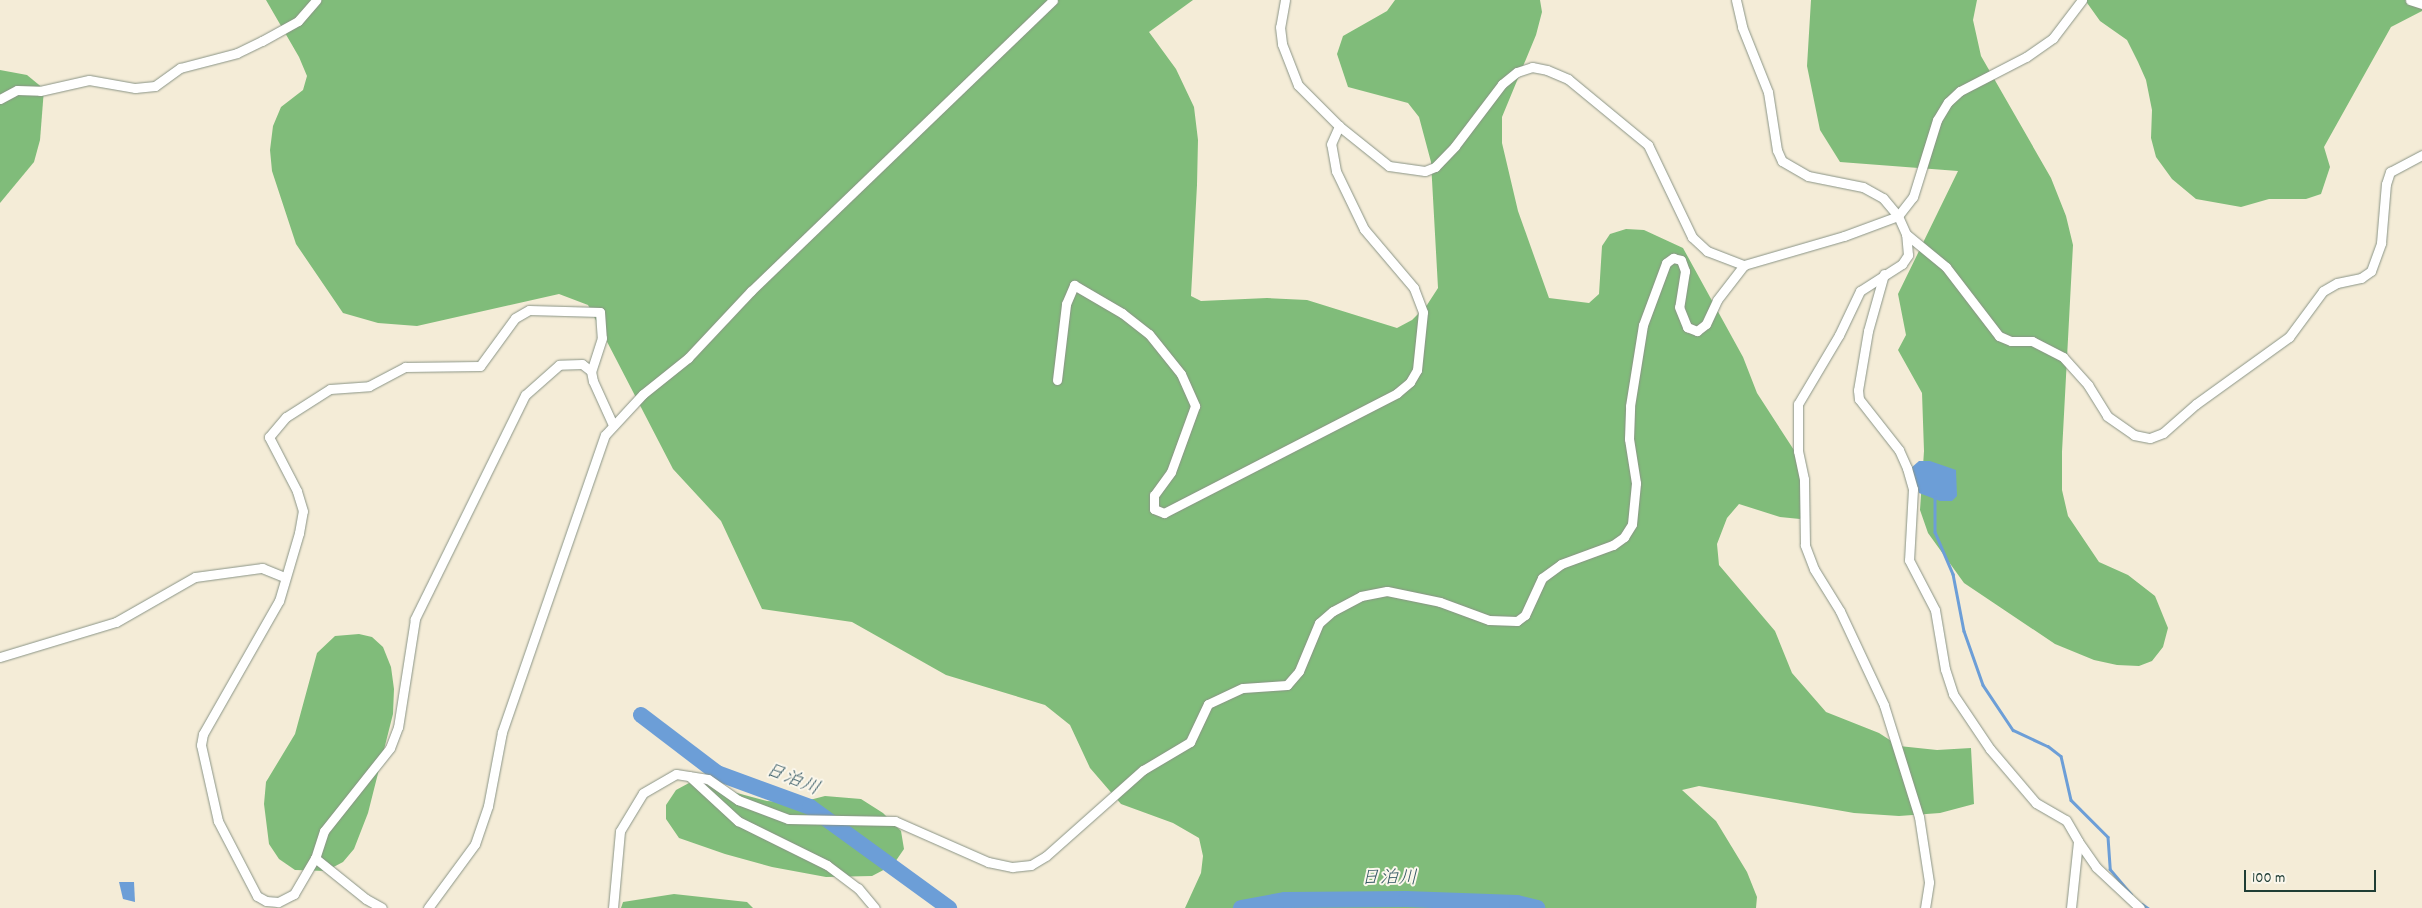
<!DOCTYPE html>
<meta charset="utf-8">
<style>
body{margin:0}
#map{position:relative;width:2422px;height:908px;overflow:hidden;background:#f4ecd7;font-family:Dekko,"Klee One",sans-serif}
div>[style]{position:absolute}
.forest>*{inset:0;background:#80bc7a}
.water>*{inset:0;background:#6c9ed7}
.stream>*{height:2.5px;margin:-1.25px;padding:0 1.25px;transform-origin:1.25px;border-radius:1.25px;background:#6c9ed7}
.river>*{height:16px;margin:-8px;padding:0 8px;transform-origin:8px;border-radius:8px;background:#6c9ed7}
.roads{filter:drop-shadow(0 0 1px #8a9486) drop-shadow(0 0 1px #8a9486)}
.minor>*{height:9px;margin:-4.5px;padding:0 4.5px;transform-origin:4.5px;border-radius:4.5px;background:#fff}
span{translate:-50% -50%;white-space:nowrap;text-align:center;line-height:1.15;-webkit-text-stroke:4px #fbf7ec;paint-order:stroke}
.water-label{font-size:19px;color:#365a65;font-style:italic}
.scale{position:absolute;left:2244px;top:870px;width:132px;height:22px;box-sizing:border-box;border:2px solid #1f3d34;border-top:0;padding-left:6px;font-size:15px;line-height:18px;white-space:nowrap;color:#1f3d34;-webkit-text-stroke:4px #fbf7ec;paint-order:stroke}
</style>
<div id="map">
<div class="forest">
<i style="clip-path:polygon(266px 0,1193px 0,1149px 32px,1176px 69px,1194px 107px,1198px 140px,1197px 185px,1191px 296px,1201px 301px,1267px 298px,1307px 300px,1397px 328px,1412px 320px,1427px 305px,1438px 288px,1431px 162px,1419px 117px,1408px 103px,1348px 87px,1337px 54px,1343px 36px,1387px 11px,1395px 0,1540px 0,1542px 12px,1536px 35px,1502px 117px,1502px 143px,1518px 211px,1549px 298px,1589px 303px,1599px 294px,1602px 246px,1610px 234px,1626px 229px,1644px 230px,1683px 248px,1743px 357px,1757px 393px,1803px 464px,1808px 510px,1800px 519px,1780px 517px,1739px 504px,1727px 518px,1717px 544px,1719px 565px,1775px 631px,1792px 673px,1826px 712px,1879px 733px,1899px 746px,1937px 750px,1971px 748px,1974px 804px,1940px 813px,1899px 816px,1854px 813px,1699px 786px,1682px 790px,1716px 821px,1747px 872px,1757px 897px,1756px 908px,1185px 908px,1201px 873px,1203px 856px,1199px 838px,1173px 823px,1121px 804px,1090px 768px,1070px 725px,1045px 705px,946px 675px,852px 622px,762px 609px,721px 521px,673px 469px,588px 305px,559px 294px,417px 326px,378px 323px,343px 313px,296px 244px,272px 171px,270px 150px,273px 126px,281px 107px,303px 90px,307px 76px,299px 57px)"></i>
<i style="clip-path:polygon(1811px 0,1977px 0,1973px 20px,1981px 56px,2051px 178px,2066px 216px,2073px 245px,2062px 452px,2062px 490px,2068px 516px,2099px 562px,2128px 575px,2155px 596px,2168px 628px,2163px 647px,2152px 661px,2139px 666px,2117px 665px,2094px 660px,2055px 644px,1964px 583px,1928px 533px,1920px 510px,1924px 451px,1922px 393px,1898px 350px,1906px 335px,1898px 294px,1958px 171px,1840px 162px,1820px 130px,1807px 66px)"></i>
<i style="clip-path:polygon(2085px 0,2422px 0,2422px 11px,2391px 27px,2324px 147px,2330px 167px,2321px 194px,2306px 199px,2269px 199px,2241px 207px,2196px 199px,2172px 179px,2156px 157px,2151px 138px,2152px 110px,2146px 80px,2138px 62px,2127px 40px,2100px 21px)"></i>
<i style="clip-path:polygon(0 70px,27px 75px,44px 89px,40px 140px,34px 162px,0 203px)"></i>
<i style="clip-path:polygon(359px 634px,372px 637px,383px 647px,391px 667px,394px 689px,393px 714px,368px 813px,354px 849px,343px 862px,326px 871px,295px 870px,279px 859px,269px 844px,264px 804px,266px 782px,295px 734px,317px 653px,335px 636px)"></i>
<i style="clip-path:polygon(689px 783px,707px 785px,767px 801px,798px 803px,825px 796px,861px 799px,883px 813px,901px 831px,904px 849px,893px 865px,872px 876px,826px 877px,772px 867px,725px 854px,679px 838px,666px 819px,666px 805px,676px 790px)"></i>
<i style="clip-path:polygon(674px 894px,747px 902px,753px 908px,621px 908px,623px 902px)"></i>
</div>
<div class="water">
<i style="clip-path:polygon(1919px 461px,1930px 461px,1956px 470px,1957px 496px,1952px 501px,1940px 501px,1919px 493px,1911px 468px)"></i>
<i style="clip-path:polygon(119px 882px,134px 882px,135px 902px,123px 899px)"></i>
</div>
<div class="stream">
<i style="left:1935px;top:497px;width:35px;rotate:90deg"></i>
<i style="left:1935px;top:532px;width:46px;rotate:66.8deg"></i>
<i style="left:1953px;top:574px;width:58px;rotate:79.1deg"></i>
<i style="left:1964px;top:631px;width:57px;rotate:70.6deg"></i>
<i style="left:1983px;top:685px;width:54px;rotate:56.3deg"></i>
<i style="left:2013px;top:730px;width:38px;rotate:25deg"></i>
<i style="left:2048px;top:746px;width:16px;rotate:38deg"></i>
<i style="left:2061px;top:756px;width:45px;rotate:77.2deg"></i>
<i style="left:2071px;top:800px;width:52px;rotate:45deg"></i>
<i style="left:2108px;top:837px;width:32px;rotate:86deg"></i>
<i style="left:2110px;top:869px;width:33px;rotate:50deg"></i>
<i style="left:2142px;top:904px;width:7px;rotate:34deg"></i>
</div>
<div class="river">
<i style="left:641px;top:715px;width:96px;rotate:37.3deg"></i>
<i style="left:717px;top:773px;width:99px;rotate:20.1deg"></i>
<i style="left:810px;top:807px;width:172px;rotate:36deg"></i>
<i style="left:1241px;top:908px;width:45px;rotate:-10.3deg"></i>
<i style="left:1285px;top:900px;width:121px;rotate:-0.5deg"></i>
<i style="left:1406px;top:899px;width:111px;rotate:2.1deg"></i>
<i style="left:1517px;top:903px;width:21px;rotate:14deg"></i>
</div>
<div class="roads">
<div class="minor">
<i style="left:1285px;top:0;width:27px;rotate:100deg"></i>
<i style="left:1280px;top:27px;width:17px;rotate:83deg"></i>
<i style="left:1282px;top:44px;width:44px;rotate:68.7deg"></i>
<i style="left:1298px;top:85px;width:58px;rotate:45deg"></i>
<i style="left:1339px;top:126px;width:64px;rotate:38.7deg"></i>
<i style="left:1389px;top:166px;width:36px;rotate:8deg"></i>
<i style="left:1425px;top:171px;width:11px;rotate:-22deg"></i>
<i style="left:1435px;top:167px;width:29px;rotate:-46deg"></i>
<i style="left:1455px;top:146px;width:78px;rotate:-52.8deg"></i>
<i style="left:1502px;top:84px;width:19px;rotate:-39deg"></i>
<i style="left:1517px;top:72px;width:16px;rotate:-18deg"></i>
<i style="left:1532px;top:67px;width:15px;rotate:11deg"></i>
<i style="left:1547px;top:70px;width:23px;rotate:23deg"></i>
<i style="left:1568px;top:79px;width:104px;rotate:39.5deg"></i>
<i style="left:1648px;top:145px;width:102px;rotate:64.4deg"></i>
<i style="left:1692px;top:237px;width:21px;rotate:43deg"></i>
<i style="left:1707px;top:251px;width:40px;rotate:21deg"></i>
<i style="left:1744px;top:265px;width:104px;rotate:-16.2deg"></i>
<i style="left:1844px;top:236px;width:58px;rotate:-20.3deg"></i>
<i style="left:1898px;top:216px;width:24px;rotate:-52deg"></i>
<i style="left:1913px;top:197px;width:81px;rotate:-72.7deg"></i>
<i style="left:1937px;top:120px;width:21px;rotate:-59deg"></i>
<i style="left:1948px;top:102px;width:16px;rotate:-43deg"></i>
<i style="left:1960px;top:91px;width:74px;rotate:-27.3deg"></i>
<i style="left:2026px;top:57px;width:33px;rotate:-35deg"></i>
<i style="left:2053px;top:38px;width:48px;rotate:-52.7deg"></i>
<i style="left:1736px;top:0;width:28px;rotate:77deg"></i>
<i style="left:1742px;top:27px;width:70px;rotate:68.2deg"></i>
<i style="left:1768px;top:92px;width:59px;rotate:81.2deg"></i>
<i style="left:1777px;top:150px;width:12px;rotate:66deg"></i>
<i style="left:1782px;top:161px;width:30px;rotate:30deg"></i>
<i style="left:1808px;top:176px;width:56px;rotate:11.3deg"></i>
<i style="left:1863px;top:187px;width:23px;rotate:29deg"></i>
<i style="left:1883px;top:198px;width:23px;rotate:50deg"></i>
<i style="left:1898px;top:216px;width:20px;rotate:66deg"></i>
<i style="left:2410px;top:0;width:13px;rotate:18deg"></i>
<i style="left:0;top:99px;width:19px;rotate:-28deg"></i>
<i style="left:17px;top:90px;width:23px;rotate:2deg"></i>
<i style="left:40px;top:91px;width:50px;rotate:-12.7deg"></i>
<i style="left:89px;top:80px;width:47px;rotate:9.9deg"></i>
<i style="left:135px;top:88px;width:20px;rotate:-6deg"></i>
<i style="left:155px;top:86px;width:31px;rotate:-36deg"></i>
<i style="left:180px;top:68px;width:59px;rotate:-14.7deg"></i>
<i style="left:237px;top:53px;width:28px;rotate:-26deg"></i>
<i style="left:262px;top:41px;width:41px;rotate:-29.1deg"></i>
<i style="left:298px;top:21px;width:28px;rotate:-49deg"></i>
<i style="left:1884px;top:274px;width:59px;rotate:105.7deg"></i>
<i style="left:1868px;top:331px;width:60px;rotate:99.6deg"></i>
<i style="left:1858px;top:390px;width:9px;rotate:84deg"></i>
<i style="left:1859px;top:399px;width:65px;rotate:51.9deg"></i>
<i style="left:1899px;top:450px;width:20px;rotate:66deg"></i>
<i style="left:1907px;top:468px;width:22px;rotate:74deg"></i>
<i style="left:1913px;top:489px;width:71px;rotate:93.2deg"></i>
<i style="left:1909px;top:560px;width:56px;rotate:62.5deg"></i>
<i style="left:1935px;top:610px;width:60px;rotate:80.4deg"></i>
<i style="left:1945px;top:669px;width:26px;rotate:72deg"></i>
<i style="left:1953px;top:694px;width:66px;rotate:56.1deg"></i>
<i style="left:1990px;top:749px;width:71px;rotate:49.6deg"></i>
<i style="left:2036px;top:803px;width:34px;rotate:30deg"></i>
<i style="left:2066px;top:820px;width:24px;rotate:60deg"></i>
<i style="left:591px;top:371px;width:11px;rotate:-142deg"></i>
<i style="left:582px;top:364px;width:23px;rotate:178deg"></i>
<i style="left:559px;top:365px;width:45px;rotate:138.6deg"></i>
<i style="left:525px;top:395px;width:250px;rotate:116.2deg"></i>
<i style="left:415px;top:619px;width:109px;rotate:98.9deg"></i>
<i style="left:398px;top:727px;width:22px;rotate:111deg"></i>
<i style="left:390px;top:748px;width:106px;rotate:128.5deg"></i>
<i style="left:324px;top:831px;width:28px;rotate:108deg"></i>
<i style="left:315px;top:858px;width:42px;rotate:120.3deg"></i>
<i style="left:294px;top:894px;width:18px;rotate:153deg"></i>
<i style="left:278px;top:902px;width:12px;rotate:-175deg"></i>
<i style="left:266px;top:901px;width:10px;rotate:-151deg"></i>
<i style="left:257px;top:896px;width:85px;rotate:-117.5deg"></i>
<i style="left:218px;top:821px;width:78px;rotate:-102.6deg"></i>
<i style="left:201px;top:745px;width:11px;rotate:-80deg"></i>
<i style="left:203px;top:734px;width:153px;rotate:-60.3deg"></i>
<i style="left:279px;top:601px;width:71px;rotate:-73.6deg"></i>
<i style="left:299px;top:533px;width:22px;rotate:-80deg"></i>
<i style="left:303px;top:511px;width:21px;rotate:-107deg"></i>
<i style="left:297px;top:491px;width:61px;rotate:-117.4deg"></i>
<i style="left:269px;top:437px;width:26px;rotate:-50deg"></i>
<i style="left:286px;top:417px;width:52px;rotate:-32.5deg"></i>
<i style="left:330px;top:389px;width:39px;rotate:-4deg"></i>
<i style="left:369px;top:386px;width:41px;rotate:-27.8deg"></i>
<i style="left:405px;top:367px;width:75px;rotate:-0.8deg"></i>
<i style="left:480px;top:366px;width:59px;rotate:-53.9deg"></i>
<i style="left:515px;top:318px;width:16px;rotate:-30deg"></i>
<i style="left:529px;top:310px;width:71px;rotate:1.6deg"></i>
<i style="left:600px;top:312px;width:26px;rotate:86deg"></i>
<i style="left:602px;top:338px;width:35px;rotate:108deg"></i>
<i style="left:591px;top:371px;width:10px;rotate:79deg"></i>
<i style="left:593px;top:381px;width:48px;rotate:65.6deg"></i>
<i style="left:1057px;top:380px;width:77px;rotate:-83.2deg"></i>
<i style="left:1066px;top:304px;width:21px;rotate:-67deg"></i>
<i style="left:1074px;top:285px;width:56px;rotate:30.3deg"></i>
<i style="left:1122px;top:313px;width:34px;rotate:38deg"></i>
<i style="left:1149px;top:334px;width:51px;rotate:51.3deg"></i>
<i style="left:1181px;top:374px;width:35px;rotate:66deg"></i>
<i style="left:1195px;top:406px;width:70px;rotate:110deg"></i>
<i style="left:1171px;top:472px;width:29px;rotate:126deg"></i>
<i style="left:1154px;top:495px;width:14px;rotate:90deg"></i>
<i style="left:1154px;top:509px;width:11px;rotate:22deg"></i>
<i style="left:1164px;top:513px;width:262px;rotate:-27.2deg"></i>
<i style="left:1397px;top:393px;width:17px;rotate:-40deg"></i>
<i style="left:1410px;top:382px;width:14px;rotate:-60deg"></i>
<i style="left:1417px;top:370px;width:58px;rotate:-84.1deg"></i>
<i style="left:1423px;top:312px;width:26px;rotate:-111deg"></i>
<i style="left:1414px;top:288px;width:77px;rotate:-130.3deg"></i>
<i style="left:1364px;top:229px;width:64px;rotate:-115.8deg"></i>
<i style="left:1336px;top:171px;width:27px;rotate:-100deg"></i>
<i style="left:1331px;top:144px;width:20px;rotate:-66deg"></i>
<i style="left:0;top:657px;width:121px;rotate:-16.8deg"></i>
<i style="left:116px;top:622px;width:91px;rotate:-29.7deg"></i>
<i style="left:195px;top:577px;width:68px;rotate:-7.7deg"></i>
<i style="left:262px;top:568px;width:24px;rotate:22deg"></i>
<i style="left:689px;top:776px;width:67px;rotate:42.6deg"></i>
<i style="left:738px;top:821px;width:99px;rotate:26.3deg"></i>
<i style="left:827px;top:865px;width:39px;rotate:37deg"></i>
<i style="left:858px;top:888px;width:26px;rotate:50deg"></i>
<i style="left:315px;top:858px;width:65px;rotate:38.8deg"></i>
<i style="left:366px;top:899px;width:18px;rotate:29deg"></i>
<i style="left:428px;top:908px;width:79px;rotate:-53.7deg"></i>
<i style="left:475px;top:844px;width:40px;rotate:-71.1deg"></i>
<i style="left:488px;top:806px;width:75px;rotate:-79.3deg"></i>
<i style="left:502px;top:732px;width:314px;rotate:-70.9deg"></i>
<i style="left:605px;top:435px;width:56px;rotate:-47.2deg"></i>
<i style="left:643px;top:394px;width:58px;rotate:-38.7deg"></i>
<i style="left:688px;top:358px;width:92px;rotate:-46.8deg"></i>
<i style="left:751px;top:291px;width:419px;rotate:-43.9deg"></i>
<i style="left:613px;top:908px;width:77px;rotate:-84.8deg"></i>
<i style="left:620px;top:831px;width:44px;rotate:-58.8deg"></i>
<i style="left:643px;top:793px;width:38px;rotate:-30deg"></i>
<i style="left:676px;top:774px;width:32px;rotate:9deg"></i>
<i style="left:708px;top:779px;width:37px;rotate:35deg"></i>
<i style="left:738px;top:800px;width:53px;rotate:20.8deg"></i>
<i style="left:788px;top:819px;width:107px;rotate:1.1deg"></i>
<i style="left:895px;top:821px;width:102px;rotate:23.8deg"></i>
<i style="left:988px;top:862px;width:25px;rotate:12deg"></i>
<i style="left:1012px;top:867px;width:19px;rotate:-6deg"></i>
<i style="left:1031px;top:865px;width:17px;rotate:-31deg"></i>
<i style="left:1046px;top:856px;width:130px;rotate:-41.6deg"></i>
<i style="left:1143px;top:770px;width:55px;rotate:-30.8deg"></i>
<i style="left:1190px;top:742px;width:42px;rotate:-64.7deg"></i>
<i style="left:1208px;top:704px;width:38px;rotate:-25deg"></i>
<i style="left:1243px;top:688px;width:44px;rotate:-3.9deg"></i>
<i style="left:1287px;top:685px;width:18px;rotate:-49deg"></i>
<i style="left:1299px;top:671px;width:52px;rotate:-67.4deg"></i>
<i style="left:1319px;top:623px;width:18px;rotate:-41deg"></i>
<i style="left:1333px;top:611px;width:32px;rotate:-28deg"></i>
<i style="left:1361px;top:596px;width:26px;rotate:-11deg"></i>
<i style="left:1387px;top:591px;width:54px;rotate:11.7deg"></i>
<i style="left:1440px;top:602px;width:52px;rotate:20.2deg"></i>
<i style="left:1489px;top:620px;width:28px;rotate:2deg"></i>
<i style="left:1517px;top:621px;width:10px;rotate:-37deg"></i>
<i style="left:1525px;top:615px;width:41px;rotate:-65.3deg"></i>
<i style="left:1542px;top:578px;width:24px;rotate:-36deg"></i>
<i style="left:1561px;top:564px;width:55px;rotate:-20.1deg"></i>
<i style="left:1613px;top:545px;width:14px;rotate:-36deg"></i>
<i style="left:1624px;top:537px;width:15px;rotate:-58deg"></i>
<i style="left:1632px;top:524px;width:41px;rotate:-84.4deg"></i>
<i style="left:1636px;top:483px;width:45px;rotate:-99deg"></i>
<i style="left:1629px;top:439px;width:33px;rotate:-88deg"></i>
<i style="left:1630px;top:406px;width:82px;rotate:-80.9deg"></i>
<i style="left:1643px;top:325px;width:66px;rotate:-69.6deg"></i>
<i style="left:1666px;top:263px;width:9px;rotate:-36deg"></i>
<i style="left:1673px;top:258px;width:8px;rotate:14deg"></i>
<i style="left:1681px;top:260px;width:12px;rotate:70deg"></i>
<i style="left:1685px;top:271px;width:36px;rotate:99deg"></i>
<i style="left:1679px;top:307px;width:22px;rotate:68deg"></i>
<i style="left:1687px;top:327px;width:11px;rotate:22deg"></i>
<i style="left:1697px;top:331px;width:11px;rotate:-38deg"></i>
<i style="left:1706px;top:324px;width:26px;rotate:-65deg"></i>
<i style="left:1717px;top:300px;width:44px;rotate:-52.4deg"></i>
<i style="left:1925px;top:908px;width:26px;rotate:-81deg"></i>
<i style="left:1929px;top:882px;width:66px;rotate:-98.7deg"></i>
<i style="left:1919px;top:817px;width:117px;rotate:-107.4deg"></i>
<i style="left:1884px;top:705px;width:104px;rotate:-115.1deg"></i>
<i style="left:1840px;top:611px;width:49px;rotate:-121.8deg"></i>
<i style="left:1814px;top:569px;width:26px;rotate:-111deg"></i>
<i style="left:1805px;top:545px;width:66px;rotate:-90.9deg"></i>
<i style="left:1804px;top:479px;width:29px;rotate:-102deg"></i>
<i style="left:1798px;top:451px;width:47px;rotate:-90deg"></i>
<i style="left:1798px;top:404px;width:80px;rotate:-59.3deg"></i>
<i style="left:1839px;top:335px;width:49px;rotate:-64.5deg"></i>
<i style="left:1860px;top:291px;width:50px;rotate:-32.7deg"></i>
<i style="left:1902px;top:264px;width:11px;rotate:-56deg"></i>
<i style="left:1908px;top:255px;width:21px;rotate:-95deg"></i>
<i style="left:1906px;top:234px;width:52px;rotate:39.5deg"></i>
<i style="left:1946px;top:267px;width:87px;rotate:52.5deg"></i>
<i style="left:1999px;top:336px;width:13px;rotate:23deg"></i>
<i style="left:2011px;top:341px;width:21px"></i>
<i style="left:2032px;top:341px;width:35px;rotate:27deg"></i>
<i style="left:2063px;top:357px;width:38px;rotate:48deg"></i>
<i style="left:2088px;top:385px;width:36px;rotate:58deg"></i>
<i style="left:2107px;top:416px;width:33px;rotate:35deg"></i>
<i style="left:2134px;top:435px;width:16px;rotate:11deg"></i>
<i style="left:2150px;top:438px;width:14px;rotate:-21deg"></i>
<i style="left:2163px;top:433px;width:44px;rotate:-41.3deg"></i>
<i style="left:2196px;top:404px;width:115px;rotate:-35.8deg"></i>
<i style="left:2289px;top:337px;width:57px;rotate:-53.5deg"></i>
<i style="left:2323px;top:291px;width:16px;rotate:-30deg"></i>
<i style="left:2337px;top:283px;width:25px;rotate:-12deg"></i>
<i style="left:2361px;top:278px;width:12px;rotate:-35deg"></i>
<i style="left:2371px;top:271px;width:30px;rotate:-70deg"></i>
<i style="left:2381px;top:243px;width:59px;rotate:-85.2deg"></i>
<i style="left:2386px;top:184px;width:13px;rotate:-72deg"></i>
<i style="left:2390px;top:172px;width:36px;rotate:-28deg"></i>
<i style="left:2071px;top:908px;width:67px;rotate:-84deg"></i>
<i style="left:2078px;top:841px;width:32px;rotate:55deg"></i>
<i style="left:2096px;top:867px;width:60px;rotate:43deg"></i>
</div>
</div>
<div class="water-label">
<span style="left:792px;top:781px;rotate:22deg">日泊川</span>
<span style="left:1389px;top:880px">日泊川</span>
</div>
<div class="scale">100 m</div>
</div>
